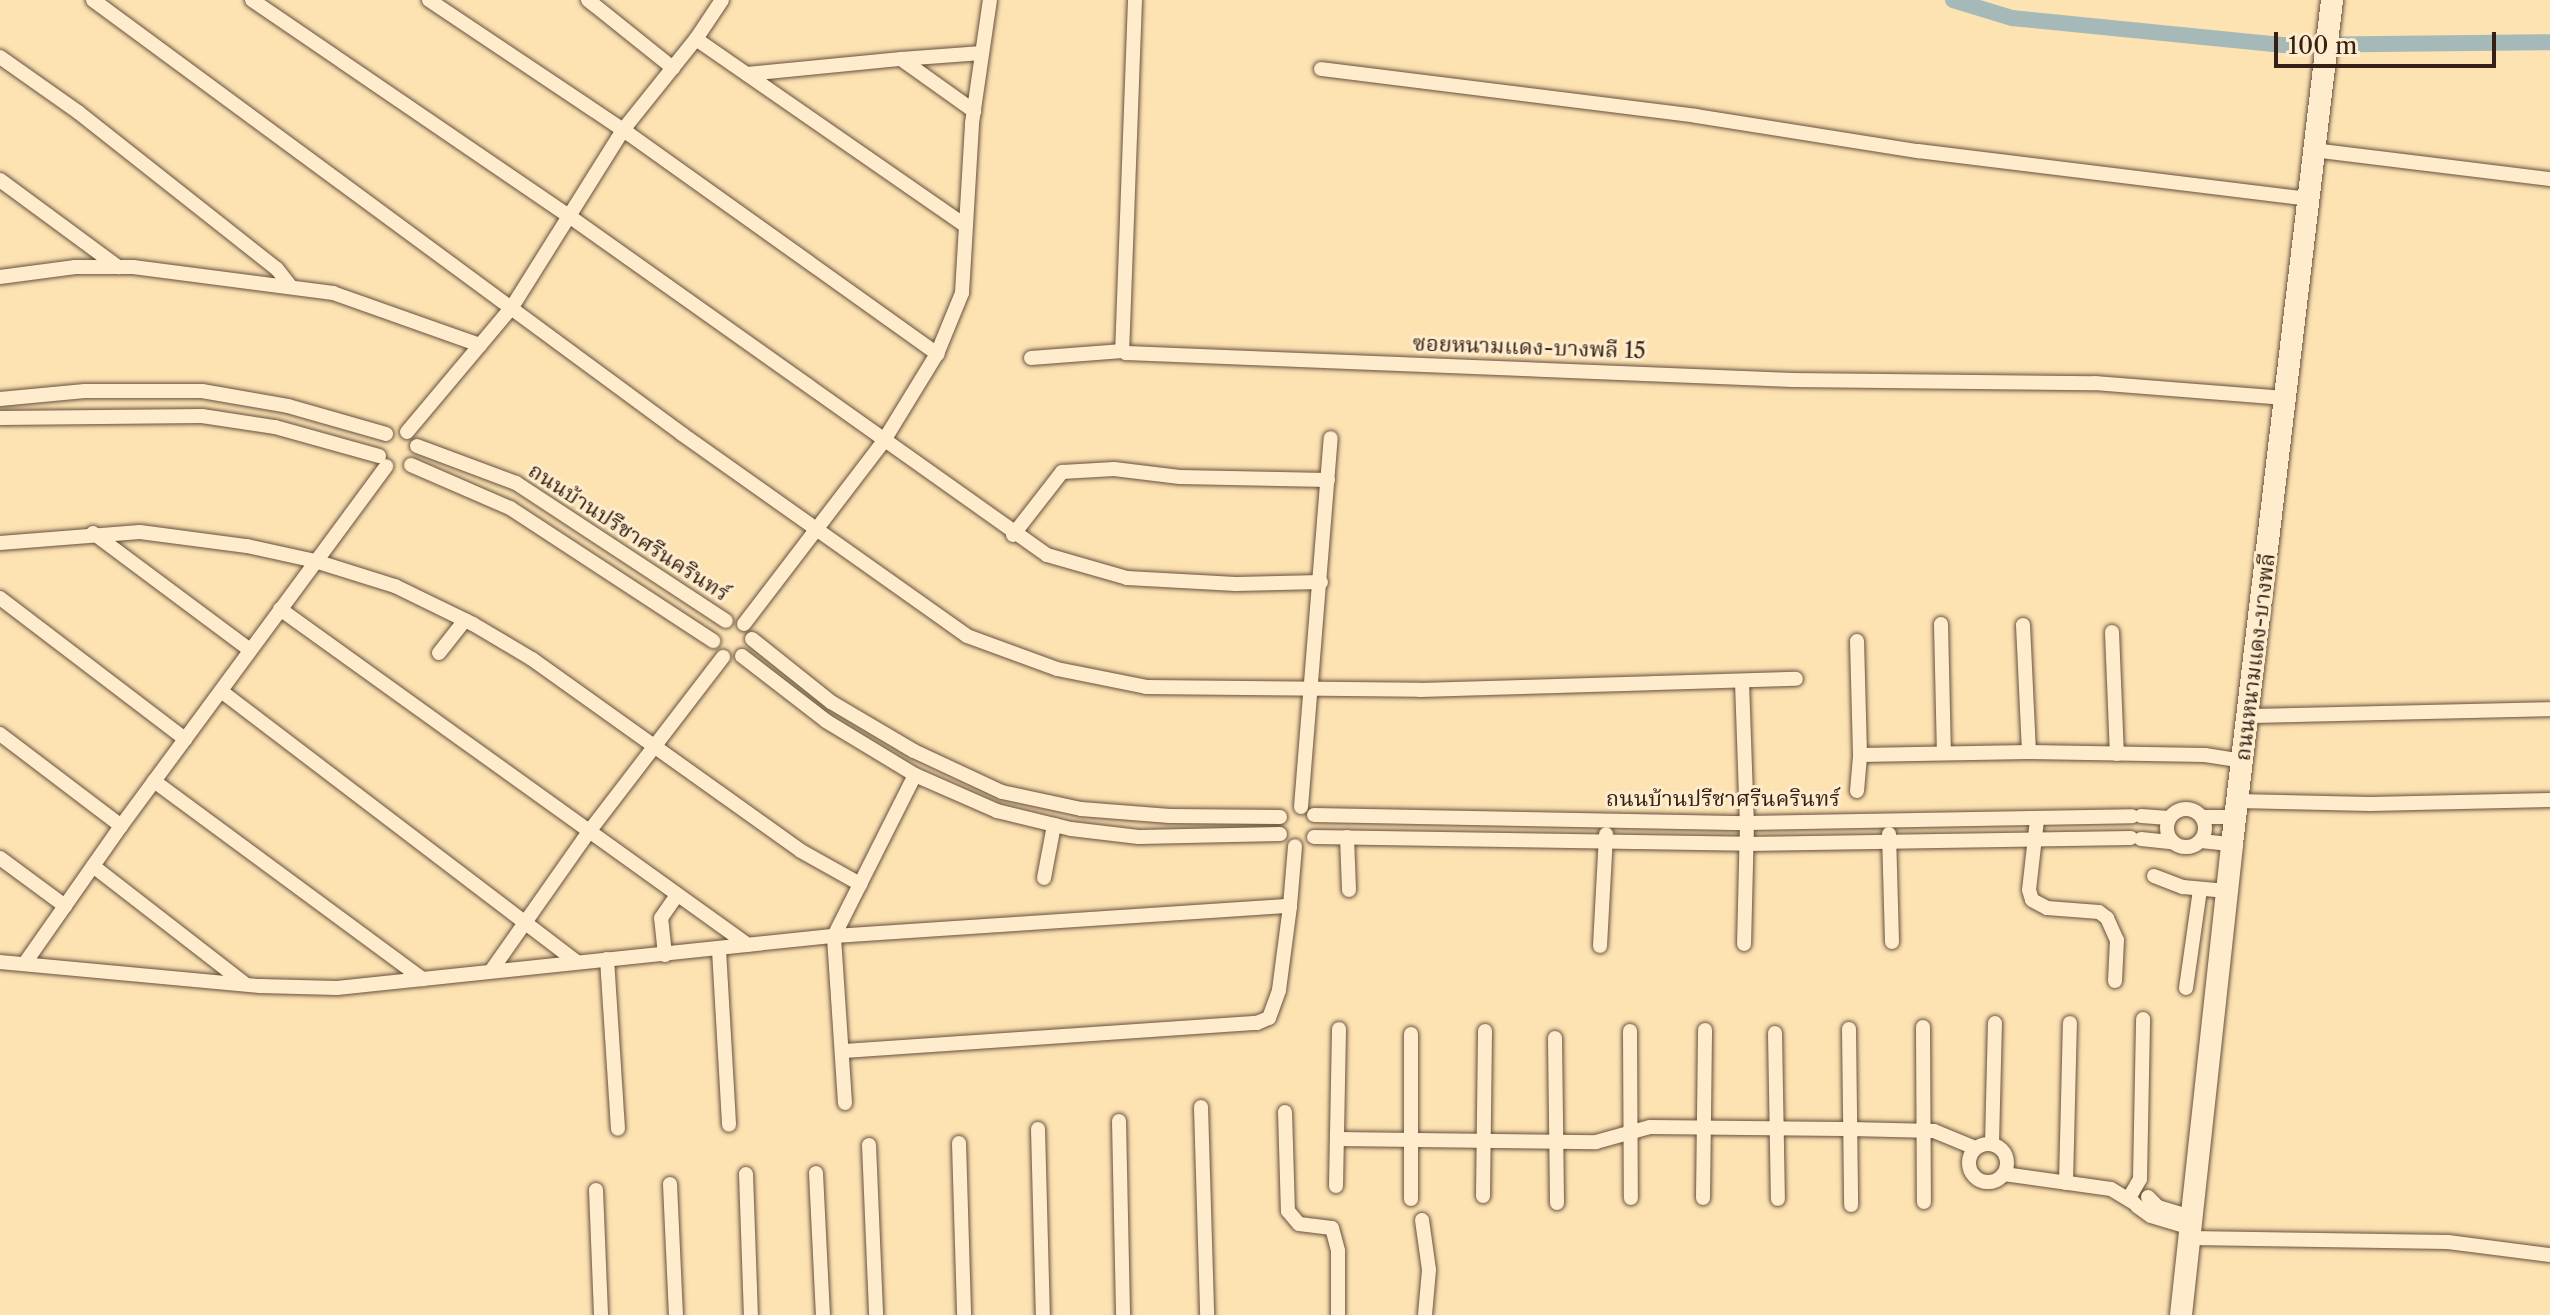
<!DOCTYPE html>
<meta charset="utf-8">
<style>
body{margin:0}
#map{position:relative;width:2550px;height:1315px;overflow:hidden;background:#fde2b2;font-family:"Libre Caslon Text","Noto Serif Thai",serif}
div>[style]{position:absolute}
.canal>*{height:16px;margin:-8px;padding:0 8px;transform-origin:8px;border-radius:8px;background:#a5bab8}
.roads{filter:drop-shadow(0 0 2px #66503e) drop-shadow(0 0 2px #66503e)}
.street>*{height:14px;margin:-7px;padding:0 7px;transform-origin:7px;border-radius:7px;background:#feeccd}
.street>.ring{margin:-7px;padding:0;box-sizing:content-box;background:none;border:14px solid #feeccd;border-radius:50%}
.secondary>*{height:22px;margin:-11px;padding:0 11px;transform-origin:11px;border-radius:11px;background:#feeccd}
span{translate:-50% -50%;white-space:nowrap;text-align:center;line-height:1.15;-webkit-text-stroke:6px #feeccd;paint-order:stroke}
.street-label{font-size:22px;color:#342017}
.scale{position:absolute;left:2274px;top:32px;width:222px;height:36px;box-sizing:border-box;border:4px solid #342017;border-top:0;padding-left:10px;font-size:24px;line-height:28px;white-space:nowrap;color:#342017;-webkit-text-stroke:6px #feeccd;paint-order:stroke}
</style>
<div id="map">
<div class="canal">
<i style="left:1953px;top:0;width:62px;rotate:17deg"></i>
<i style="left:2012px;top:18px;width:273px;rotate:5.7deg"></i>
<i style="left:2284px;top:45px;width:266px;rotate:-0.6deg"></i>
</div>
<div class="roads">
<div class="street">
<i style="left:93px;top:0;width:732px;rotate:36.38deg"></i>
<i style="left:682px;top:434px;width:349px;rotate:35.3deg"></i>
<i style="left:967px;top:636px;width:96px;rotate:20.1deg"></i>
<i style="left:1057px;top:669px;width:91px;rotate:11.4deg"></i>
<i style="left:1146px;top:687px;width:274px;rotate:0.6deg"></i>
<i style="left:1420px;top:690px;width:376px;rotate:-1.7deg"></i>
<i style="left:252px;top:0;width:384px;rotate:34.3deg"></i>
<i style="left:569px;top:216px;width:586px;rotate:35.34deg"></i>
<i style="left:1047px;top:555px;width:83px;rotate:16deg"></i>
<i style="left:1127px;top:578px;width:109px;rotate:3.2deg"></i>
<i style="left:1236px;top:584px;width:85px;rotate:-1.3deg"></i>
<i style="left:429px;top:0;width:241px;rotate:33.8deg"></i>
<i style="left:629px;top:134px;width:379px;rotate:35.5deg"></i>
<i style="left:937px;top:354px;width:66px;rotate:-67.7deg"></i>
<i style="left:962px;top:293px;width:170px;rotate:-86.6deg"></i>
<i style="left:972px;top:123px;width:124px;rotate:-81.7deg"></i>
<i style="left:588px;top:0;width:109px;rotate:38.7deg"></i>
<i style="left:722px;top:0;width:47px;rotate:123.7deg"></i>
<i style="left:696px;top:39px;width:327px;rotate:34.7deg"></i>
<i style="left:1135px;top:0;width:349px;rotate:92.1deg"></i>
<i style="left:1122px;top:349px;width:6px;rotate:45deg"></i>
<i style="left:1126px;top:353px;width:667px;rotate:2.32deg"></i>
<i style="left:1792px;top:380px;width:303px;rotate:0.6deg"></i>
<i style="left:2095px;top:383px;width:190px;rotate:4.5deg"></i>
<i style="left:0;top:57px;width:95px;rotate:35.2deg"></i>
<i style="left:78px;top:112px;width:253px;rotate:38.3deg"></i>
<i style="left:277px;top:269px;width:23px;rotate:52deg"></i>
<i style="left:901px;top:59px;width:81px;rotate:-4.2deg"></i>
<i style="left:1321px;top:69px;width:378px;rotate:7.1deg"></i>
<i style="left:1696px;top:116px;width:225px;rotate:9deg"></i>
<i style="left:1918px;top:151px;width:393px;rotate:7deg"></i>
<i style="left:747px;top:74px;width:155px;rotate:-5.6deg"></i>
<i style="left:901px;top:59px;width:90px;rotate:35.5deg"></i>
<i style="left:2313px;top:150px;width:239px;rotate:7deg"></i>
<i style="left:0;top:180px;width:147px;rotate:36.4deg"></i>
<i style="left:0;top:277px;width:76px;rotate:-7.6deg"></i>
<i style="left:75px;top:267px;width:58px"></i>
<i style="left:133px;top:267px;width:202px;rotate:7.4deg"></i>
<i style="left:333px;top:293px;width:156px;rotate:19.5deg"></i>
<i style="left:1031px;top:358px;width:92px;rotate:-4.4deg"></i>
<i style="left:0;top:399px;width:85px;rotate:-5.4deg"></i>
<i style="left:85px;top:391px;width:117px"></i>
<i style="left:202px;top:391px;width:87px;rotate:9.9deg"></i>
<i style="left:288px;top:406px;width:102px;rotate:15.9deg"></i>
<i style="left:0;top:418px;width:202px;rotate:-0.6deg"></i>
<i style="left:202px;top:416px;width:74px;rotate:8.6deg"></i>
<i style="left:275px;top:427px;width:108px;rotate:15.6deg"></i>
<i style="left:407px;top:432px;width:163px;rotate:-50deg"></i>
<i style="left:512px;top:307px;width:209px;rotate:-57.9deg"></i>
<i style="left:623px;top:130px;width:117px;rotate:-51.3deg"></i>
<i style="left:417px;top:446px;width:106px;rotate:20.5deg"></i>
<i style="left:516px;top:483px;width:251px;rotate:33.3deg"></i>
<i style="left:411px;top:465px;width:108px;rotate:23.5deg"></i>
<i style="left:510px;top:508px;width:243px;rotate:33.2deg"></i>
<i style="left:93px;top:533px;width:196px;rotate:36.7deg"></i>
<i style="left:1013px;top:535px;width:80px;rotate:-52.1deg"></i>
<i style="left:1062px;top:472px;width:52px;rotate:-3.3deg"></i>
<i style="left:1114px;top:469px;width:66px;rotate:6.9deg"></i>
<i style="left:1180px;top:477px;width:148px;rotate:1.2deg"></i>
<i style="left:0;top:543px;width:140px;rotate:-4.5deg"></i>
<i style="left:140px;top:532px;width:108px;rotate:7.5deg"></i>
<i style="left:247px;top:546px;width:70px;rotate:12.4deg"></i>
<i style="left:315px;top:561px;width:84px;rotate:17.4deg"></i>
<i style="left:395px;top:586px;width:87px;rotate:26deg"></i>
<i style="left:473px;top:624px;width:69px;rotate:30.7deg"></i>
<i style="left:532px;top:659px;width:330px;rotate:35.5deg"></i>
<i style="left:801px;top:851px;width:68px;rotate:29.2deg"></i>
<i style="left:0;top:598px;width:233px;rotate:37.3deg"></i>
<i style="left:280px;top:609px;width:576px;rotate:35.68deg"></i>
<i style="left:744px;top:624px;width:229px;rotate:-52.6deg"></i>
<i style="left:883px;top:442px;width:103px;rotate:-58.5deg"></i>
<i style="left:1941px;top:624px;width:129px;rotate:88.7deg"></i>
<i style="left:2023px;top:625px;width:127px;rotate:87.3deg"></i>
<i style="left:2112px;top:632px;width:122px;rotate:87.7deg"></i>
<i style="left:752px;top:639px;width:101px;rotate:38.6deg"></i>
<i style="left:831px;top:702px;width:96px;rotate:30.6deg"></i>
<i style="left:914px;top:751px;width:97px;rotate:25deg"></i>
<i style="left:1002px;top:792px;width:81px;rotate:12.1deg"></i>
<i style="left:1081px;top:809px;width:89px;rotate:4.5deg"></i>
<i style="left:1170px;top:816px;width:110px;rotate:0.5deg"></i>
<i style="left:439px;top:653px;width:42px;rotate:-51.8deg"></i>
<i style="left:742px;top:656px;width:106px;rotate:37.7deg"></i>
<i style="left:826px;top:721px;width:104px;rotate:31.2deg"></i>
<i style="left:915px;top:775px;width:90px;rotate:23.7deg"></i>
<i style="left:997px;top:811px;width:76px;rotate:13.7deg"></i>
<i style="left:1071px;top:829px;width:68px;rotate:6.7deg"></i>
<i style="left:1139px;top:837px;width:141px;rotate:-1.2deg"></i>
<i style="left:1742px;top:682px;width:141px;rotate:88deg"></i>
<i style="left:1747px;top:823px;width:121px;rotate:91.4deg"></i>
<i style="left:221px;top:691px;width:445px;rotate:37.3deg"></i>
<i style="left:2248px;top:716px;width:302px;rotate:-1.3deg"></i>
<i style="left:0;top:734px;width:152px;rotate:37.2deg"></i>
<i style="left:1860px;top:755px;width:169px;rotate:-1deg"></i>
<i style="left:2029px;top:752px;width:176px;rotate:1deg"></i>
<i style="left:2205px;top:755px;width:38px;rotate:9deg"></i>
<i style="left:154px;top:781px;width:334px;rotate:36.4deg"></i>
<i style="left:1857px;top:791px;width:36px;rotate:-85deg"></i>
<i style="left:1860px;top:755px;width:114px;rotate:-91.5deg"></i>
<i style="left:2238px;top:801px;width:132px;rotate:1.3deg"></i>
<i style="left:2370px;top:804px;width:180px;rotate:-1.3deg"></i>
<i style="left:1301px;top:807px;width:370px;rotate:-85.4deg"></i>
<i class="ring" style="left:2167px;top:809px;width:24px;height:24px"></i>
<i style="left:1314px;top:815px;width:433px;rotate:1.1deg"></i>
<i style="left:1747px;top:823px;width:385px;rotate:-1deg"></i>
<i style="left:2141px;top:816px;width:28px;rotate:4deg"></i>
<i style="left:2202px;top:817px;width:34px"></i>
<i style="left:2037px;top:820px;width:70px;rotate:96.5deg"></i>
<i style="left:2029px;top:890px;width:10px;rotate:73deg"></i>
<i style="left:2032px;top:900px;width:17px;rotate:28deg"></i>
<i style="left:2047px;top:908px;width:52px;rotate:4.4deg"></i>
<i style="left:2099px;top:912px;width:10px;rotate:37deg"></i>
<i style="left:2107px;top:918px;width:24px;rotate:66deg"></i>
<i style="left:2117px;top:940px;width:41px;rotate:92.8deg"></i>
<i style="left:1889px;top:834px;width:108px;rotate:88.4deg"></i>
<i style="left:1314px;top:837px;width:433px;rotate:0.9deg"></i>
<i style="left:1747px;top:844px;width:384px;rotate:-0.9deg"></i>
<i style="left:1347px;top:837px;width:53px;rotate:87.8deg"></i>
<i style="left:2141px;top:839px;width:31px;rotate:6deg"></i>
<i style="left:2201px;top:841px;width:31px;rotate:6deg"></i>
<i style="left:0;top:858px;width:81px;rotate:36.4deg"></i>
<i style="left:93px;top:866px;width:191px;rotate:37.8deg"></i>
<i style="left:2154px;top:876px;width:31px;rotate:21deg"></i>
<i style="left:2183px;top:887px;width:44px;rotate:5.2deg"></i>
<i style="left:1044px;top:878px;width:54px;rotate:-79.3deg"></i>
<i style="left:1600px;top:946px;width:112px;rotate:-86.9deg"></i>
<i style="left:719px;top:950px;width:175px;rotate:86.7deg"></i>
<i style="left:665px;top:955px;width:37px;rotate:-96deg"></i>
<i style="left:661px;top:918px;width:28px;rotate:-55deg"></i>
<i style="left:607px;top:959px;width:170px;rotate:86.3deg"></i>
<i style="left:0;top:962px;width:261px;rotate:5.3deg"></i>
<i style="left:260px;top:986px;width:77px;rotate:1.5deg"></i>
<i style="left:337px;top:988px;width:500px;rotate:-6deg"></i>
<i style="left:834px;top:936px;width:457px;rotate:-3.8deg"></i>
<i style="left:1290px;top:906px;width:60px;rotate:-85.2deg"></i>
<i style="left:25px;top:963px;width:167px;rotate:-55deg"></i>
<i style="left:121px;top:826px;width:447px;rotate:-53.6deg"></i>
<i style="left:491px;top:971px;width:169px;rotate:-54.9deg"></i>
<i style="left:588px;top:833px;width:222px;rotate:-52.5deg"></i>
<i style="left:2186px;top:988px;width:99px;rotate:-81.9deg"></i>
<i style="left:1923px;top:1027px;width:175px;rotate:89.7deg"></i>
<i style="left:1849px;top:1029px;width:176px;rotate:89.3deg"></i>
<i style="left:1630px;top:1031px;width:167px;rotate:89.7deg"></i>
<i style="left:1775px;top:1033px;width:166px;rotate:89deg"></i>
<i style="left:1411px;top:1034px;width:165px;rotate:90deg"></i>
<i style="left:1555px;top:1038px;width:165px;rotate:89.3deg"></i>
<i style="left:844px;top:1051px;width:414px;rotate:-3.9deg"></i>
<i style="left:1257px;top:1023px;width:13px;rotate:-23deg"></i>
<i style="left:1269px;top:1018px;width:30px;rotate:-70deg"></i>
<i style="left:1279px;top:990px;width:85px;rotate:-82.5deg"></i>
<i style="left:845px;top:1103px;width:167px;rotate:-93.8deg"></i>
<i style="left:834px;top:936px;width:180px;rotate:-63.3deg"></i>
<i style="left:1201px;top:1107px;width:208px;rotate:88.3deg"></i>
<i style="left:1285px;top:1112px;width:99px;rotate:88.3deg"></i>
<i style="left:1288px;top:1211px;width:17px;rotate:50deg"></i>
<i style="left:1299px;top:1224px;width:33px;rotate:7deg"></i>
<i style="left:1332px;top:1228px;width:24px;rotate:75deg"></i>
<i style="left:1338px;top:1251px;width:64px;rotate:90deg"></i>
<i style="left:1119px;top:1121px;width:194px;rotate:88.8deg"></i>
<i style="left:1038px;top:1129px;width:186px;rotate:88.5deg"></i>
<i style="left:1337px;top:1139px;width:259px;rotate:0.7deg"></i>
<i style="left:1596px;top:1142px;width:56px;rotate:-15.5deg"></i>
<i style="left:1650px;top:1127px;width:200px;rotate:0.6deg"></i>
<i style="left:1850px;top:1129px;width:84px;rotate:1.4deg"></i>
<i style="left:1934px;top:1131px;width:44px;rotate:22.5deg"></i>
<i style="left:959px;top:1143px;width:172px;rotate:88.3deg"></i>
<i style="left:1992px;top:1144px;width:121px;rotate:-88.6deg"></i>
<i class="ring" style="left:1969px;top:1144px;width:24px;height:24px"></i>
<i style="left:869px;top:1145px;width:170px;rotate:87.6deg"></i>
<i style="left:816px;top:1173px;width:142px;rotate:87.2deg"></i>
<i style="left:746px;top:1174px;width:141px;rotate:88deg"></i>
<i style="left:2004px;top:1174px;width:108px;rotate:8deg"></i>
<i style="left:2111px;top:1189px;width:27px;rotate:31deg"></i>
<i style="left:2066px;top:1183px;width:160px;rotate:-88.6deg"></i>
<i style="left:670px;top:1184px;width:131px;rotate:87.4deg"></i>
<i style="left:1336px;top:1186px;width:157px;rotate:-88.9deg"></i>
<i style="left:596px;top:1190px;width:125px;rotate:87.7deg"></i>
<i style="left:1483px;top:1196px;width:165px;rotate:-89.3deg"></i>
<i style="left:2148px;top:1197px;width:14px;rotate:45deg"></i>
<i style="left:2158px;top:1207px;width:37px;rotate:17deg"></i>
<i style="left:1703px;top:1198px;width:168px;rotate:-89.3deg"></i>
<i style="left:2129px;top:1198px;width:22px;rotate:-60deg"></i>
<i style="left:2140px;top:1179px;width:160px;rotate:-88.9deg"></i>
<i style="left:2137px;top:1206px;width:17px;rotate:36deg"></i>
<i style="left:2151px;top:1216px;width:42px;rotate:16.7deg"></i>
<i style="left:1422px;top:1220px;width:50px;rotate:82deg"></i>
<i style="left:1429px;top:1270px;width:45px;rotate:95.1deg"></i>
<i style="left:2190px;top:1238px;width:258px;rotate:0.9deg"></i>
<i style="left:2448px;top:1242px;width:103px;rotate:7.3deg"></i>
</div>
<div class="secondary">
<i style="left:2181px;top:1315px;width:474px;rotate:-83.8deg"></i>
<i style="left:2232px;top:844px;width:850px;rotate:-83.24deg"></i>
</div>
</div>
<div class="street-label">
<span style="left:1529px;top:347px;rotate:2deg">ซอยหนามแดง-บางพลี 15</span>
<span style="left:629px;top:532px;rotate:33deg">ถนนบ้านปรีชาศรีนครินทร์</span>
<span style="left:2255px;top:657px;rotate:-83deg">ถนนหนามแดง-บางพลี</span>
<span style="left:1723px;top:799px">ถนนบ้านปรีชาศรีนครินทร์</span>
</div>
<div class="scale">100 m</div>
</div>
